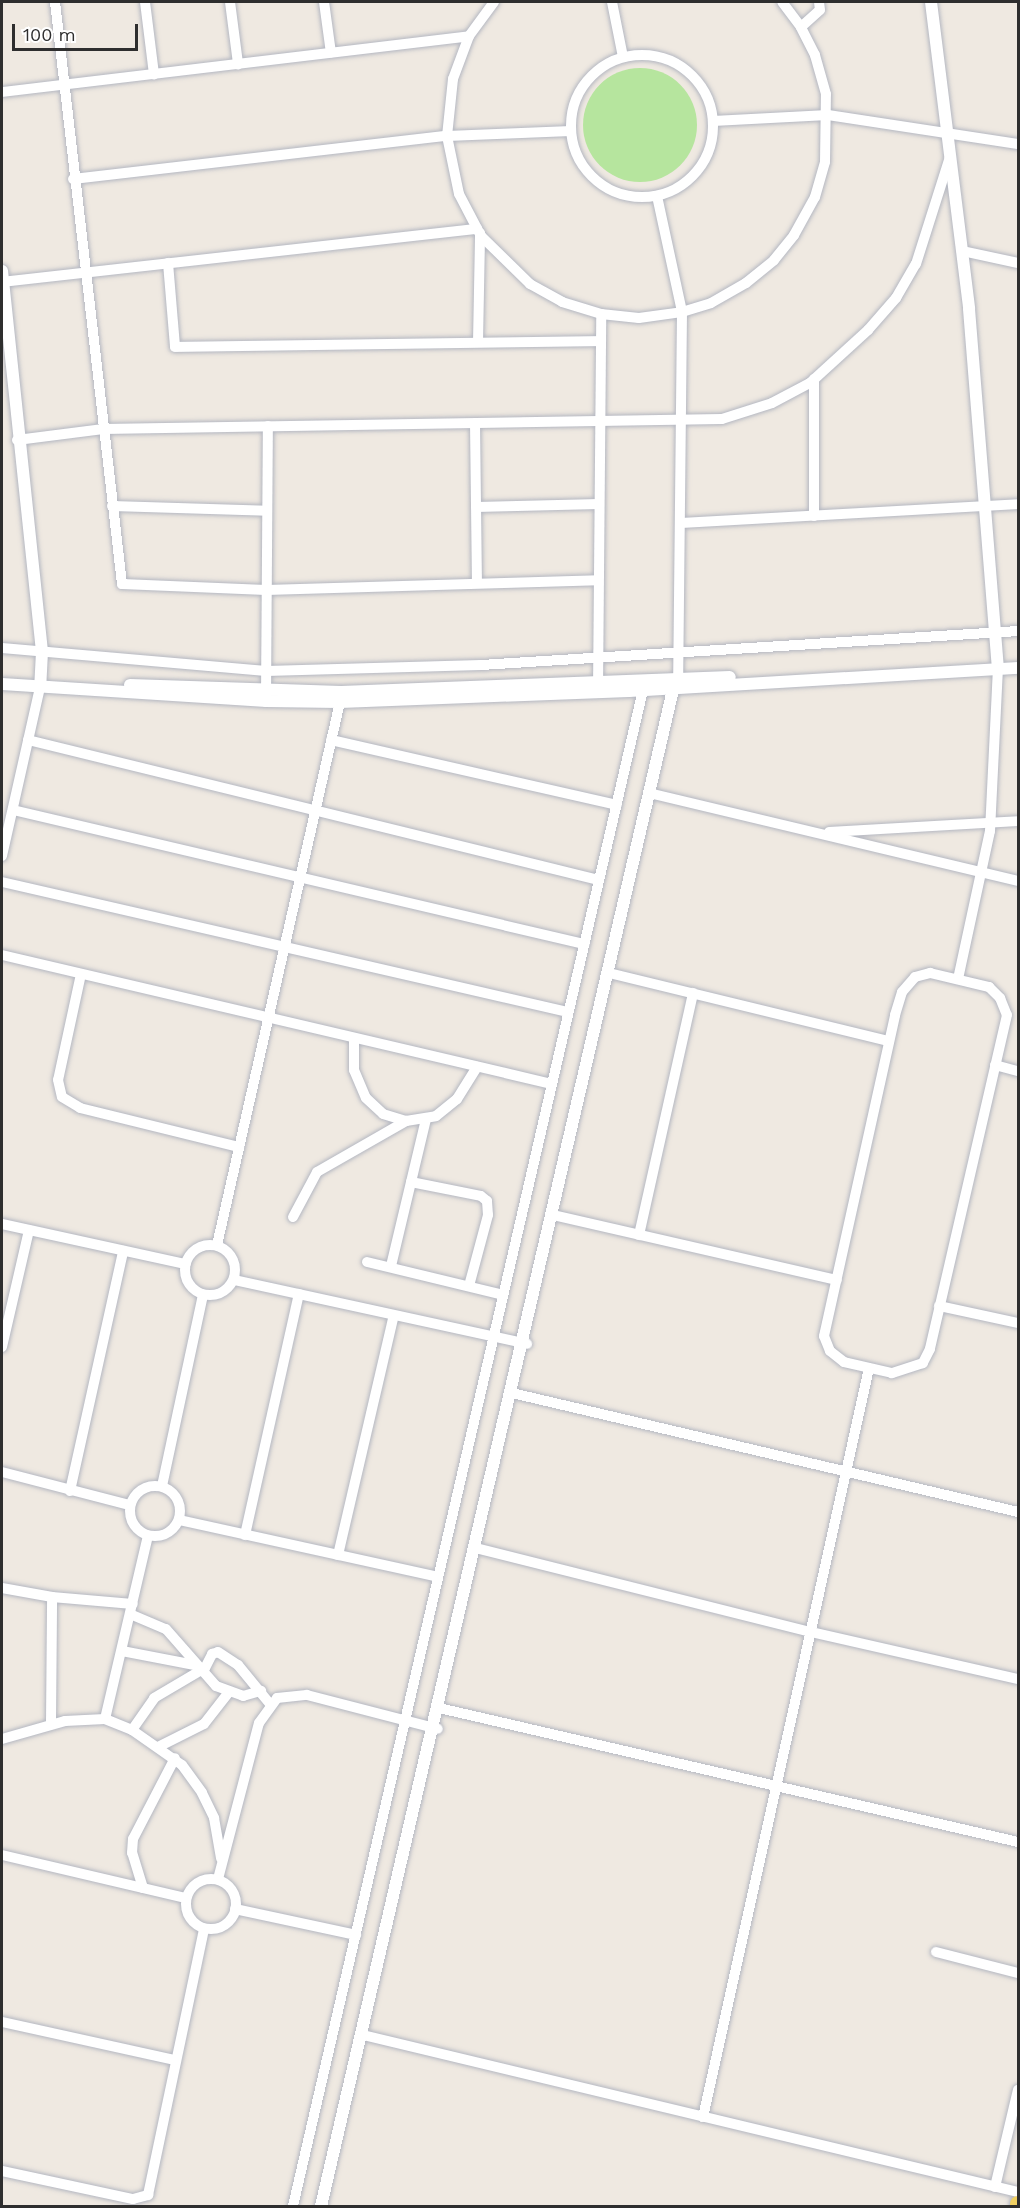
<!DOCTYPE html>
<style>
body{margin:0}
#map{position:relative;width:1020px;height:2208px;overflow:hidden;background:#efe9e1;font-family:"Work Sans",sans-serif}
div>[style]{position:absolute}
.green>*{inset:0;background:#b6e59e}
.round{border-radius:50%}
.roads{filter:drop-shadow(0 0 2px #b4b7c1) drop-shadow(0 0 2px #b4b7c1)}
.minor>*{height:10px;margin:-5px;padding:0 5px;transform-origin:5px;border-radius:5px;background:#fff}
.minor>.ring{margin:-5px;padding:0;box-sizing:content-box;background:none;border:10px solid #fff;border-radius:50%}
.tertiary>*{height:12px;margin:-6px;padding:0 6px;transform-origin:6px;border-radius:6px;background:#fff}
.primary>*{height:16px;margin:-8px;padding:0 8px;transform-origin:8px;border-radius:8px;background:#f2d163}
span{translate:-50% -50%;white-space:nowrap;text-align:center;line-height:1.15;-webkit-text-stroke:4.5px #fff;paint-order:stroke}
.frame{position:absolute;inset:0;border:3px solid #2e2e2e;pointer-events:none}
.scale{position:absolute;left:12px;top:24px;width:126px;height:27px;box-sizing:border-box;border:3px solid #2e2e2e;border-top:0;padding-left:8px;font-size:18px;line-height:21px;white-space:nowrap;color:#2e2e2e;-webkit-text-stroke:4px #fff;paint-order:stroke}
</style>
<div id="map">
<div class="green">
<i class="round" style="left:583px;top:68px;width:114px;height:114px"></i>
</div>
<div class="roads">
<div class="minor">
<i style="left:55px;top:2px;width:586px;rotate:83.43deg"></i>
<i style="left:122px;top:584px;width:144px;rotate:2.4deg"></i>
<i style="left:266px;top:590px;width:332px;rotate:-1.7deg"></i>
<i style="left:145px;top:2px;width:73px;rotate:82.9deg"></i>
<i style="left:230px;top:2px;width:63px;rotate:82.6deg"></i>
<i style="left:324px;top:2px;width:51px;rotate:82.2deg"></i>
<i style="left:494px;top:2px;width:42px;rotate:126.3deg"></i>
<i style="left:469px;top:36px;width:46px;rotate:110.4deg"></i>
<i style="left:453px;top:79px;width:57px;rotate:96deg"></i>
<i style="left:447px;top:136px;width:59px;rotate:78.3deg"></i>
<i style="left:459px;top:194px;width:47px;rotate:62.4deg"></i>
<i style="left:481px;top:236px;width:69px;rotate:44.4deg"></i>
<i style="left:530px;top:284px;width:37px;rotate:29deg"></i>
<i style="left:562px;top:302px;width:41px;rotate:17.1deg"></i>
<i style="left:601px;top:314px;width:38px;rotate:6deg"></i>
<i style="left:639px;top:318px;width:43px;rotate:-7.9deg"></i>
<i style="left:682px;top:312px;width:30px;rotate:-17deg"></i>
<i style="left:711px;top:303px;width:40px;rotate:-29.7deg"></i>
<i style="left:746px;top:283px;width:36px;rotate:-39deg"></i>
<i style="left:774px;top:260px;width:32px;rotate:-51deg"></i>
<i style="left:794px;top:235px;width:43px;rotate:-61.1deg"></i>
<i style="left:815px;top:197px;width:36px;rotate:-74deg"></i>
<i style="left:825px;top:162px;width:68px;rotate:-89.2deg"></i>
<i style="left:826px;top:94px;width:41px;rotate:-105.8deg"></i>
<i style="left:815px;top:55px;width:31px;rotate:-117deg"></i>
<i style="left:801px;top:27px;width:31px;rotate:-127deg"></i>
<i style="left:612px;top:2px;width:56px;rotate:78.7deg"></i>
<i style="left:801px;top:27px;width:25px;rotate:-42deg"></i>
<i style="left:820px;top:10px;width:8px;rotate:-97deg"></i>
<i class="ring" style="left:571px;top:55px;width:132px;height:132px"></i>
<i style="left:2px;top:92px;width:470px;rotate:-6.8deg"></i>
<i style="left:713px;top:121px;width:115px;rotate:-3deg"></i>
<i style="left:828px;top:115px;width:192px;rotate:8.7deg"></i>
<i style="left:73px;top:179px;width:376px;rotate:-6.6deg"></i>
<i style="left:447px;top:136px;width:124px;rotate:-2.3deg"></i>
<i style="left:657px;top:196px;width:119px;rotate:77.8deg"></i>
<i style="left:682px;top:312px;width:369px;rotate:90.6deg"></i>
<i style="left:962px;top:251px;width:57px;rotate:12.1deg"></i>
<i style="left:168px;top:263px;width:84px;rotate:85.2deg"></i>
<i style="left:175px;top:347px;width:426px;rotate:-0.8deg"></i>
<i style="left:2px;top:282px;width:478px;rotate:-6.4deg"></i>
<i style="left:478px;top:342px;width:109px;rotate:-88.9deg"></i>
<i style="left:814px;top:379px;width:137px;rotate:90deg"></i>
<i style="left:475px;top:423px;width:160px;rotate:89.3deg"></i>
<i style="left:17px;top:440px;width:87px;rotate:-7.3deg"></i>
<i style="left:103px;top:429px;width:619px;rotate:-0.93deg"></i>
<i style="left:722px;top:419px;width:52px;rotate:-17.7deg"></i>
<i style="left:772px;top:403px;width:43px;rotate:-27.8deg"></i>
<i style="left:810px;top:383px;width:79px;rotate:-42.4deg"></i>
<i style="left:868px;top:330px;width:43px;rotate:-48.8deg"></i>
<i style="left:896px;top:298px;width:39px;rotate:-60deg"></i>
<i style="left:916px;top:264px;width:112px;rotate:-72.4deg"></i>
<i style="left:112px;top:506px;width:155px;rotate:1.8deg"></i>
<i style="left:476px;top:507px;width:123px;rotate:-1.4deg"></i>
<i style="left:681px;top:523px;width:338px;rotate:-3.2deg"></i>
<i style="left:2px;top:648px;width:265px;rotate:5deg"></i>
<i style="left:266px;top:671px;width:215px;rotate:-1.6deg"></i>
<i style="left:481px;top:665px;width:538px;rotate:-3.62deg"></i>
<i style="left:598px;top:689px;width:375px;rotate:-89.5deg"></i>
<i style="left:266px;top:696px;width:270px;rotate:-89.6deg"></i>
<i style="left:28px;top:740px;width:588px;rotate:13.78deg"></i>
<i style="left:331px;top:740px;width:293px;rotate:12.8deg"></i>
<i style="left:649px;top:793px;width:379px;rotate:13.4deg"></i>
<i style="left:13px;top:810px;width:587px;rotate:13.21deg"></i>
<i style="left:829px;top:832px;width:189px;rotate:-3.3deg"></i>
<i style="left:2px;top:856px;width:173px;rotate:-77.3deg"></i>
<i style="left:2px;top:882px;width:581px;rotate:12.94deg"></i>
<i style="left:2px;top:955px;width:565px;rotate:13.2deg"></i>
<i style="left:609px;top:973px;width:288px;rotate:13.7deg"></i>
<i style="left:930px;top:973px;width:61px;rotate:13.3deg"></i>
<i style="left:989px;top:987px;width:16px;rotate:45deg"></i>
<i style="left:1000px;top:998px;width:18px;rotate:68deg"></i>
<i style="left:1007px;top:1015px;width:343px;rotate:103deg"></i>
<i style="left:930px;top:1349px;width:16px;rotate:117deg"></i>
<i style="left:923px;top:1363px;width:33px;rotate:162deg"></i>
<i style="left:892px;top:1373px;width:49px;rotate:-167.1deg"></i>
<i style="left:844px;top:1362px;width:18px;rotate:-142deg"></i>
<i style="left:830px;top:1351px;width:16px;rotate:-112deg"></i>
<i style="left:824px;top:1336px;width:329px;rotate:-77.5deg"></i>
<i style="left:895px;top:1015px;width:24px;rotate:-73deg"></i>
<i style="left:902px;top:992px;width:20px;rotate:-49deg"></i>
<i style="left:915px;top:977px;width:16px;rotate:-15deg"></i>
<i style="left:81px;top:974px;width:108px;rotate:102.2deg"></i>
<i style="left:58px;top:1080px;width:17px;rotate:77deg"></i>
<i style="left:62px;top:1097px;width:21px;rotate:31deg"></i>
<i style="left:80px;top:1108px;width:164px;rotate:13.8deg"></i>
<i style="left:958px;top:979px;width:151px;rotate:-77.8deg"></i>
<i style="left:990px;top:831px;width:162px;rotate:-87.2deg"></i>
<i style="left:354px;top:1038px;width:32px;rotate:90deg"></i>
<i style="left:354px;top:1070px;width:30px;rotate:67deg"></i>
<i style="left:366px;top:1098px;width:23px;rotate:43deg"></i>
<i style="left:383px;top:1114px;width:24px;rotate:17deg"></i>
<i style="left:406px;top:1121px;width:30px;rotate:-9deg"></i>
<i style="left:436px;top:1116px;width:27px;rotate:-39deg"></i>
<i style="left:457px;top:1099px;width:38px;rotate:-58deg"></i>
<i style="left:995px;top:1065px;width:24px;rotate:15deg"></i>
<i style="left:411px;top:1182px;width:71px;rotate:11.3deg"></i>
<i style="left:481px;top:1196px;width:8px;rotate:40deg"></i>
<i style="left:487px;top:1201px;width:14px;rotate:86deg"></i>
<i style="left:488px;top:1215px;width:73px;rotate:105deg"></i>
<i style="left:553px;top:1215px;width:291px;rotate:12.9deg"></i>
<i style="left:293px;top:1217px;width:51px;rotate:-61.9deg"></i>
<i style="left:317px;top:1172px;width:103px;rotate:-29.8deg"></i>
<i style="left:2px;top:1224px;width:188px;rotate:12.3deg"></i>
<i style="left:639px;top:1235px;width:248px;rotate:-77.4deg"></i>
<i class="ring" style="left:185px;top:1245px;width:40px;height:40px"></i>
<i style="left:217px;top:1245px;width:557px;rotate:-77.24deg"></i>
<i style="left:367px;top:1262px;width:140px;rotate:13.6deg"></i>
<i style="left:391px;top:1266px;width:151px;rotate:-76.6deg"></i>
<i style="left:234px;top:1280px;width:300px;rotate:12.3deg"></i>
<i style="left:939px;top:1306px;width:81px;rotate:12.1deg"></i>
<i style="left:2px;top:1347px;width:120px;rotate:-77deg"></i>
<i style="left:512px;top:1393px;width:520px;rotate:13.23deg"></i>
<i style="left:2px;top:1472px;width:132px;rotate:14.5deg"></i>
<i class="ring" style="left:130px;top:1486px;width:40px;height:40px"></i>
<i style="left:162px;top:1486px;width:195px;rotate:-77.9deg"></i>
<i style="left:70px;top:1491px;width:246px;rotate:-77.5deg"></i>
<i style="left:179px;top:1520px;width:265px;rotate:12.4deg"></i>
<i style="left:245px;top:1535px;width:247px;rotate:-77.4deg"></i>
<i style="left:476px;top:1548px;width:345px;rotate:14.1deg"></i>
<i style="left:811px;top:1632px;width:212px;rotate:12.8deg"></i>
<i style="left:338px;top:1555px;width:246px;rotate:-76.9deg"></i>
<i style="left:2px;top:1588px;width:51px;rotate:10.2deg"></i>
<i style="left:52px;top:1597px;width:81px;rotate:4.9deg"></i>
<i style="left:130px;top:1614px;width:39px;rotate:23deg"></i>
<i style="left:166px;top:1629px;width:76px;rotate:48.7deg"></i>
<i style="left:216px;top:1686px;width:29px;rotate:20deg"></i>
<i style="left:243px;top:1696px;width:19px;rotate:-16deg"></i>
<i style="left:122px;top:1651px;width:74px;rotate:10.9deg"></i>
<i style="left:439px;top:1708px;width:594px;rotate:13.03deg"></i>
<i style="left:105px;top:1719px;width:188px;rotate:-76.8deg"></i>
<i style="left:51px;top:1723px;width:126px;rotate:-89.5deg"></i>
<i style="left:132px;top:1730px;width:39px;rotate:-55deg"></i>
<i style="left:154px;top:1698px;width:59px;rotate:-30.5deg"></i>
<i style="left:205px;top:1668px;width:16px;rotate:-63deg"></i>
<i style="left:212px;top:1654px;width:6px;rotate:-18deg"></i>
<i style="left:218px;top:1652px;width:24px;rotate:33deg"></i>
<i style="left:238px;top:1665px;width:50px;rotate:50.6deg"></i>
<i style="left:2px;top:1739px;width:66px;rotate:-15.9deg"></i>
<i style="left:65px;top:1721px;width:40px;rotate:-2.9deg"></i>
<i style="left:105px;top:1719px;width:29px;rotate:22deg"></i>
<i style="left:132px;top:1730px;width:61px;rotate:35deg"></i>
<i style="left:182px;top:1765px;width:34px;rotate:54deg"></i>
<i style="left:202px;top:1793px;width:28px;rotate:64deg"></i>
<i style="left:214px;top:1818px;width:41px;rotate:80.1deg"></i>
<i style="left:160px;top:1746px;width:49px;rotate:-26.6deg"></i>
<i style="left:204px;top:1724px;width:41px;rotate:-52deg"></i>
<i style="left:2px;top:1855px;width:189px;rotate:13.2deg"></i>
<i class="ring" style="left:186px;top:1879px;width:40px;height:40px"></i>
<i style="left:218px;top:1879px;width:161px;rotate:-75.3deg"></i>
<i style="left:259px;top:1723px;width:31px;rotate:-54deg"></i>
<i style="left:277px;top:1698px;width:30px;rotate:-6deg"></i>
<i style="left:307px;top:1695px;width:135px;rotate:14.5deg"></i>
<i style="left:143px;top:1888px;width:37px;rotate:-107deg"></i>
<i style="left:132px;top:1853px;width:14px;rotate:-86deg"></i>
<i style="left:133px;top:1839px;width:91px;rotate:-62.6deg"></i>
<i style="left:235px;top:1909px;width:124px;rotate:12.1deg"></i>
<i style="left:936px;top:1952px;width:85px;rotate:14.4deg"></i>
<i style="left:2px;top:2022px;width:177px;rotate:12.4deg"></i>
<i style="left:363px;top:2035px;width:674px;rotate:13.48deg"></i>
<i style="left:703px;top:2117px;width:767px;rotate:-77.5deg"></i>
<i style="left:2px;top:2171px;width:134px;rotate:12.1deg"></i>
<i style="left:133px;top:2199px;width:16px;rotate:-15deg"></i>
<i style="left:148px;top:2195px;width:272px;rotate:-78.1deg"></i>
<i style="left:995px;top:2187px;width:100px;rotate:-76.7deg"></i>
<i style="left:293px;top:2206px;width:1556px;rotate:-77deg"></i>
</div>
<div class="tertiary">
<i style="left:931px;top:2px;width:309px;rotate:82.9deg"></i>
<i style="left:969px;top:309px;width:361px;rotate:85.4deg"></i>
<i style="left:2px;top:271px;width:383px;rotate:84deg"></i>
<i style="left:42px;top:652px;width:35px;rotate:93deg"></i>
<i style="left:2px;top:684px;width:265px;rotate:3.7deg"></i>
<i style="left:266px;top:701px;width:74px;rotate:0.8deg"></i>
<i style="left:340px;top:702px;width:289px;rotate:-2.2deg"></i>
<i style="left:629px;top:691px;width:390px;rotate:-3.4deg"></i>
<i style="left:130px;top:685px;width:211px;rotate:1.9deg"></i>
<i style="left:341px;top:692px;width:389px;rotate:-2.2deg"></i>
<i style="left:321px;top:2206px;width:1566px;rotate:-76.93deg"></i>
</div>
<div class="primary">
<i style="left:1018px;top:2206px;width:2px;rotate:-90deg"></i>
</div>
</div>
<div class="frame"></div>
<div class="scale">100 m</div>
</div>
